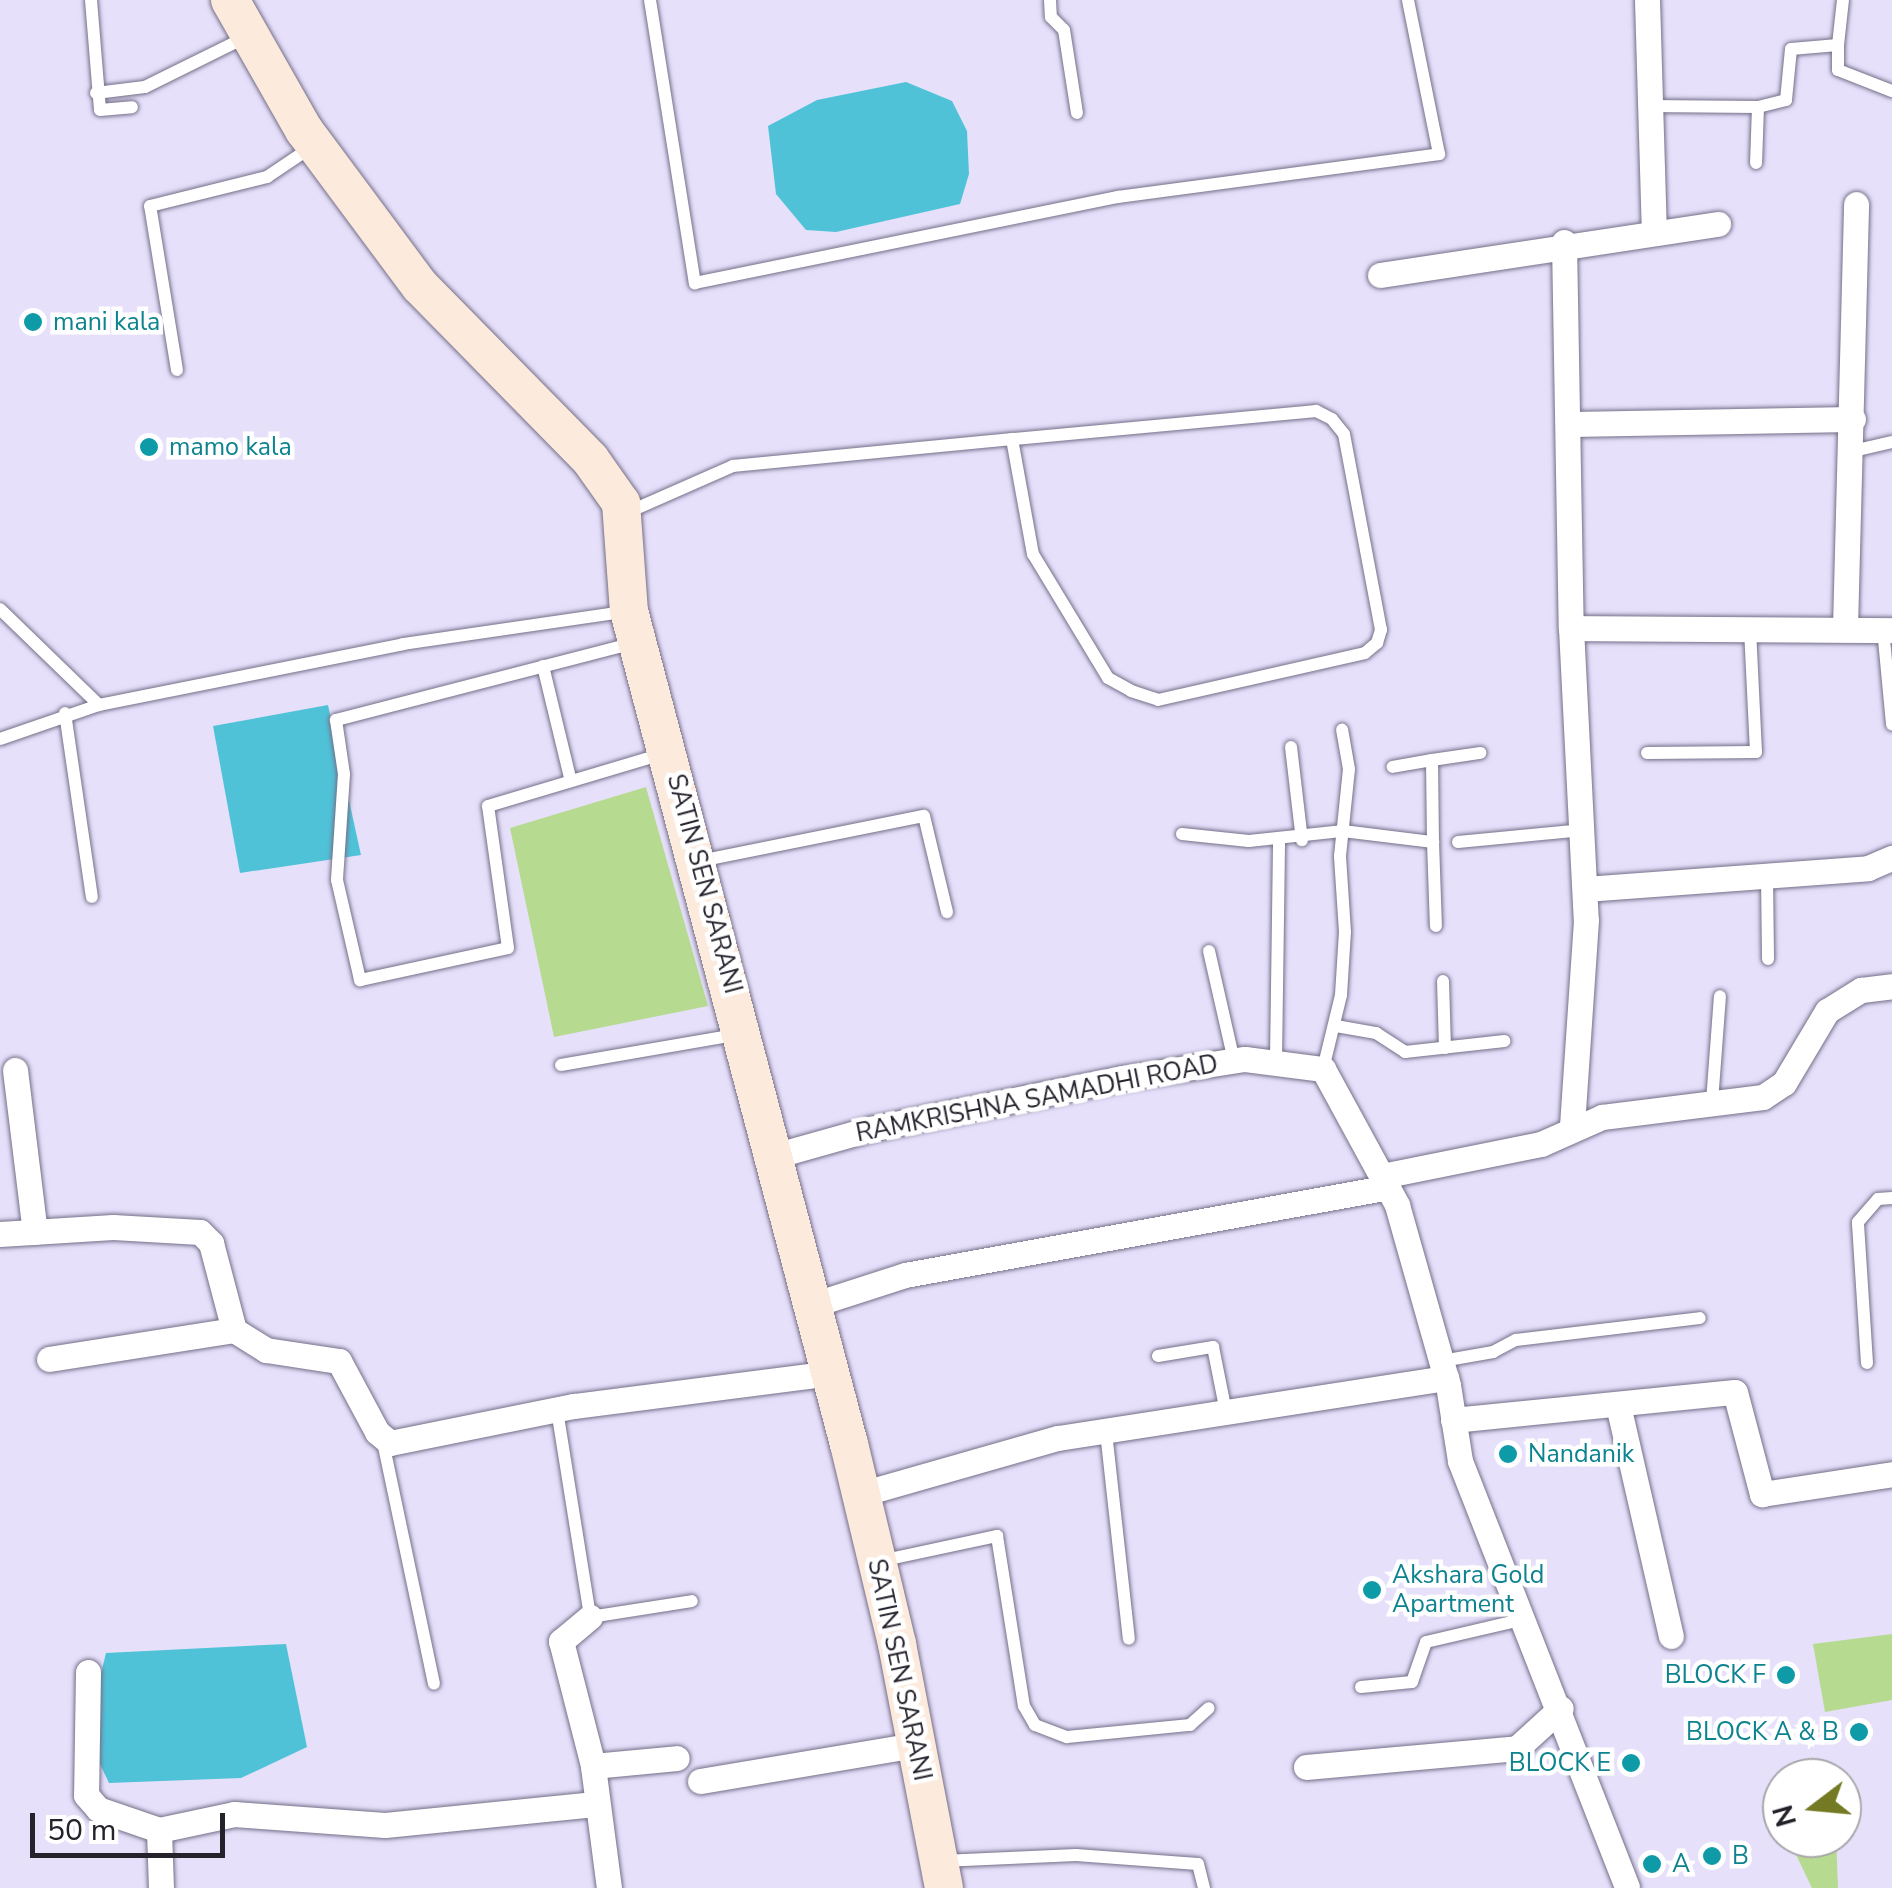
<!DOCTYPE html>
<style>
body{margin:0}
#map{position:relative;width:1892px;height:1888px;overflow:hidden;background:#e6e0fb;font-family:"Nunito Sans",sans-serif}
div>[style]{position:absolute}
.green>*{inset:0;background:#b6da8f}
.water>*{inset:0;background:#50c2d8}
.roads{filter:drop-shadow(0 0 2px #756f88) drop-shadow(0 0 2px #756f88)}
.service>*{height:12px;margin:-6px;padding:0 6px;transform-origin:6px;border-radius:6px;background:#fff}
.minor>*{height:25px;margin:-12.5px;padding:0 12.5px;transform-origin:12.5px;border-radius:12.5px;background:#fff}
.secondary>*{height:38px;margin:-19px;padding:0 19px;transform-origin:19px;border-radius:19px;background:#fcebdd}
.dots>*{width:28px;height:28px;translate:-50% -50%;box-sizing:border-box;border:5px solid #fff;border-radius:50%}
span{translate:-50% -50%;white-space:nowrap;text-align:center;line-height:1.15;-webkit-text-stroke:9px #fff;paint-order:stroke}
.culture-label{font-size:25px;color:#0d838f}
.left{translate:0 -50%;text-align:left}
.right{translate:-100% -50%;text-align:right}
.street-label{font-size:25px;color:#25222c}
.north{position:absolute;left:1762px;top:1758px;width:100px;height:100px;box-sizing:border-box;background:#fff;border:2px solid #a8a7ab;border-radius:50%;rotate:254deg;font-size:28px;font-weight:700;line-height:40px;text-align:center;color:#25222c}
.north::after{content:'';display:block;margin:auto;width:35px;height:45px;background:#747a24;clip-path:polygon(50% 0,100% 100%,50% 72%,0 100%)}
.scale{position:absolute;left:30px;top:1813px;width:195px;height:45px;box-sizing:border-box;border:5px solid #25222c;border-top:0;padding-left:12px;font-size:30px;line-height:35px;white-space:nowrap;color:#25222c;-webkit-text-stroke:8px #fff;paint-order:stroke}
</style>
<div id="map">
<div class="green">
<i style="clip-path:polygon(646px 787px,708px 1006px,554px 1037px,510px 828px)"></i>
<i style="clip-path:polygon(1892px 1634px,1892px 1700px,1825px 1712px,1813px 1644px)"></i>
<i style="clip-path:polygon(1788px 1838px,1836px 1838px,1838px 1888px,1812px 1888px)"></i>
</div>
<div class="water">
<i style="clip-path:polygon(906px 82px,952px 101px,967px 131px,969px 174px,960px 204px,836px 232px,806px 230px,776px 194px,768px 126px,817px 100px)"></i>
<i style="clip-path:polygon(328px 705px,361px 855px,240px 873px,213px 726px)"></i>
<i style="clip-path:polygon(286px 1644px,307px 1747px,241px 1778px,109px 1783px,86px 1735px,106px 1653px)"></i>
</div>
<div class="roads">
<div class="service">
<i style="left:91px;top:0;width:110px;rotate:85.3deg"></i>
<i style="left:100px;top:110px;width:32px;rotate:-5deg"></i>
<i style="left:650px;top:0;width:287px;rotate:81deg"></i>
<i style="left:695px;top:283px;width:432px;rotate:-11.5deg"></i>
<i style="left:1118px;top:197px;width:324px;rotate:-7.6deg"></i>
<i style="left:1439px;top:154px;width:157px;rotate:-101.4deg"></i>
<i style="left:1050px;top:0;width:17px;rotate:87deg"></i>
<i style="left:1051px;top:17px;width:18px;rotate:45deg"></i>
<i style="left:1064px;top:30px;width:84px;rotate:81.1deg"></i>
<i style="left:1838px;top:45px;width:45px;rotate:-83.7deg"></i>
<i style="left:96px;top:93px;width:49px;rotate:-7deg"></i>
<i style="left:145px;top:87px;width:113px;rotate:-26.3deg"></i>
<i style="left:1648px;top:106px;width:110px;rotate:0.5deg"></i>
<i style="left:1758px;top:107px;width:56px;rotate:92deg"></i>
<i style="left:1758px;top:107px;width:29px;rotate:-14deg"></i>
<i style="left:1786px;top:100px;width:51px;rotate:-84.4deg"></i>
<i style="left:1791px;top:49px;width:47px;rotate:-4.9deg"></i>
<i style="left:1838px;top:45px;width:25px;rotate:90deg"></i>
<i style="left:1838px;top:70px;width:58px;rotate:21.3deg"></i>
<i style="left:177px;top:370px;width:166px;rotate:-99.3deg"></i>
<i style="left:150px;top:206px;width:121px;rotate:-13.9deg"></i>
<i style="left:267px;top:177px;width:55px;rotate:-34deg"></i>
<i style="left:1853px;top:451px;width:40px;rotate:-13deg"></i>
<i style="left:626px;top:513px;width:117px;rotate:-23.7deg"></i>
<i style="left:733px;top:466px;width:280px;rotate:-5.5deg"></i>
<i style="left:1012px;top:439px;width:117px;rotate:79.7deg"></i>
<i style="left:1033px;top:554px;width:145px;rotate:58.8deg"></i>
<i style="left:1108px;top:678px;width:26px;rotate:29deg"></i>
<i style="left:1131px;top:691px;width:28px;rotate:18deg"></i>
<i style="left:1158px;top:700px;width:212px;rotate:-12.8deg"></i>
<i style="left:1365px;top:653px;width:16px;rotate:-40deg"></i>
<i style="left:1377px;top:643px;width:14px;rotate:-73deg"></i>
<i style="left:1381px;top:630px;width:199px;rotate:-100.7deg"></i>
<i style="left:1344px;top:434px;width:19px;rotate:-129deg"></i>
<i style="left:1332px;top:419px;width:18px;rotate:-153deg"></i>
<i style="left:1316px;top:411px;width:305px;rotate:174.7deg"></i>
<i style="left:0;top:609px;width:138px;rotate:44.1deg"></i>
<i style="left:1883px;top:629px;width:96px;rotate:84.6deg"></i>
<i style="left:634px;top:643px;width:308px;rotate:165.5deg"></i>
<i style="left:336px;top:720px;width:55px;rotate:81.6deg"></i>
<i style="left:344px;top:774px;width:106px;rotate:93.8deg"></i>
<i style="left:337px;top:880px;width:103px;rotate:77deg"></i>
<i style="left:360px;top:980px;width:151px;rotate:-12.2deg"></i>
<i style="left:508px;top:948px;width:143px;rotate:-98deg"></i>
<i style="left:488px;top:806px;width:182px;rotate:-16.6deg"></i>
<i style="left:543px;top:666px;width:115px;rotate:76.4deg"></i>
<i style="left:65px;top:713px;width:186px;rotate:81.7deg"></i>
<i style="left:0;top:739px;width:105px;rotate:-19deg"></i>
<i style="left:99px;top:705px;width:310px;rotate:-11.3deg"></i>
<i style="left:403px;top:644px;width:222px;rotate:-8.3deg"></i>
<i style="left:1291px;top:747px;width:94px;rotate:83.3deg"></i>
<i style="left:1647px;top:753px;width:109px;rotate:-0.5deg"></i>
<i style="left:1756px;top:752px;width:124px;rotate:-92.8deg"></i>
<i style="left:1432px;top:760px;width:49px;rotate:-8.3deg"></i>
<i style="left:1182px;top:834px;width:67px;rotate:6deg"></i>
<i style="left:1249px;top:841px;width:95px;rotate:-6.1deg"></i>
<i style="left:1343px;top:831px;width:91px;rotate:7deg"></i>
<i style="left:1433px;top:842px;width:82px;rotate:-90.7deg"></i>
<i style="left:1432px;top:760px;width:40px;rotate:170deg"></i>
<i style="left:1433px;top:842px;width:84px;rotate:88deg"></i>
<i style="left:1458px;top:842px;width:126px;rotate:-5.5deg"></i>
<i style="left:700px;top:861px;width:228px;rotate:-11.4deg"></i>
<i style="left:924px;top:816px;width:99px;rotate:76.5deg"></i>
<i style="left:1767px;top:876px;width:83px;rotate:89.3deg"></i>
<i style="left:1209px;top:951px;width:113px;rotate:77.2deg"></i>
<i style="left:1443px;top:981px;width:67px;rotate:88.3deg"></i>
<i style="left:1336px;top:1026px;width:41px;rotate:9.9deg"></i>
<i style="left:1376px;top:1033px;width:35px;rotate:33deg"></i>
<i style="left:1405px;top:1052px;width:100px;rotate:-6.3deg"></i>
<i style="left:1276px;top:1060px;width:219px;rotate:-89.2deg"></i>
<i style="left:561px;top:1065px;width:177px;rotate:-9.8deg"></i>
<i style="left:1323px;top:1069px;width:76px;rotate:-76.3deg"></i>
<i style="left:1341px;top:995px;width:63px;rotate:-86.4deg"></i>
<i style="left:1345px;top:932px;width:76px;rotate:-93.8deg"></i>
<i style="left:1340px;top:856px;width:87px;rotate:-84.1deg"></i>
<i style="left:1349px;top:769px;width:40px;rotate:-100deg"></i>
<i style="left:1712px;top:1102px;width:106px;rotate:-85.7deg"></i>
<i style="left:1158px;top:1356px;width:56px;rotate:-9.3deg"></i>
<i style="left:1213px;top:1347px;width:66px;rotate:78.7deg"></i>
<i style="left:1442px;top:1361px;width:52px;rotate:-10deg"></i>
<i style="left:1493px;top:1352px;width:26px;rotate:-28deg"></i>
<i style="left:1516px;top:1340px;width:185px;rotate:-6.8deg"></i>
<i style="left:1867px;top:1363px;width:141px;rotate:-93.7deg"></i>
<i style="left:1858px;top:1222px;width:30px;rotate:-49deg"></i>
<i style="left:1878px;top:1199px;width:14px;rotate:-4deg"></i>
<i style="left:557px;top:1410px;width:210px;rotate:80.9deg"></i>
<i style="left:590px;top:1617px;width:103px;rotate:-8.9deg"></i>
<i style="left:1106px;top:1432px;width:208px;rotate:83.7deg"></i>
<i style="left:383px;top:1442px;width:247px;rotate:78.1deg"></i>
<i style="left:880px;top:1561px;width:120px;rotate:-12.1deg"></i>
<i style="left:997px;top:1536px;width:172px;rotate:81deg"></i>
<i style="left:1024px;top:1706px;width:22px;rotate:60deg"></i>
<i style="left:1035px;top:1725px;width:34px;rotate:21deg"></i>
<i style="left:1067px;top:1737px;width:124px;rotate:-5.6deg"></i>
<i style="left:1190px;top:1725px;width:25px;rotate:-42deg"></i>
<i style="left:1361px;top:1687px;width:51px;rotate:-5.6deg"></i>
<i style="left:1412px;top:1682px;width:42px;rotate:-70.7deg"></i>
<i style="left:1426px;top:1642px;width:102px;rotate:-13.1deg"></i>
<i style="left:942px;top:1861px;width:134px;rotate:-2.6deg"></i>
<i style="left:1076px;top:1855px;width:122px;rotate:4.2deg"></i>
<i style="left:1198px;top:1864px;width:25px;rotate:76deg"></i>
</div>
<div class="minor">
<i style="left:1647px;top:0;width:232px;rotate:88.3deg"></i>
<i style="left:1564px;top:242px;width:386px;rotate:89deg"></i>
<i style="left:1571px;top:628px;width:292px;rotate:87.1deg"></i>
<i style="left:1586px;top:920px;width:207px;rotate:93.9deg"></i>
<i style="left:1380px;top:275px;width:342px;rotate:-8.6deg"></i>
<i style="left:1570px;top:424px;width:283px;rotate:-1deg"></i>
<i style="left:1571px;top:628px;width:321px;rotate:0.4deg"></i>
<i style="left:1845px;top:628px;width:424px;rotate:-88.5deg"></i>
<i style="left:1585px;top:889px;width:284px;rotate:-4.2deg"></i>
<i style="left:1868px;top:868px;width:26px;rotate:-23deg"></i>
<i style="left:15px;top:1070px;width:163px;rotate:83deg"></i>
<i style="left:774px;top:1156px;width:100px;rotate:-15.7deg"></i>
<i style="left:870px;top:1129px;width:258px;rotate:-11.4deg"></i>
<i style="left:1123px;top:1078px;width:123px;rotate:-8.9deg"></i>
<i style="left:1245px;top:1059px;width:79px;rotate:7.3deg"></i>
<i style="left:1323px;top:1069px;width:155px;rotate:61.4deg"></i>
<i style="left:1397px;top:1205px;width:187px;rotate:74.2deg"></i>
<i style="left:1448px;top:1385px;width:77px;rotate:81deg"></i>
<i style="left:1460px;top:1461px;width:458px;rotate:68.6deg"></i>
<i style="left:1382px;top:1176px;width:162px;rotate:-11.4deg"></i>
<i style="left:1541px;top:1144px;width:67px;rotate:-23.9deg"></i>
<i style="left:1602px;top:1117px;width:162px;rotate:-7.1deg"></i>
<i style="left:1763px;top:1097px;width:25px;rotate:-34deg"></i>
<i style="left:1784px;top:1083px;width:84px;rotate:-59.2deg"></i>
<i style="left:1827px;top:1011px;width:40px;rotate:-32deg"></i>
<i style="left:1861px;top:990px;width:31px;rotate:-7deg"></i>
<i style="left:0;top:1234px;width:113px;rotate:-3.5deg"></i>
<i style="left:113px;top:1227px;width:87px;rotate:3.3deg"></i>
<i style="left:200px;top:1232px;width:16px;rotate:45deg"></i>
<i style="left:211px;top:1243px;width:90px;rotate:75.2deg"></i>
<i style="left:234px;top:1330px;width:38px;rotate:32deg"></i>
<i style="left:266px;top:1350px;width:74px;rotate:8.6deg"></i>
<i style="left:339px;top:1361px;width:81px;rotate:61.8deg"></i>
<i style="left:377px;top:1432px;width:17px;rotate:40deg"></i>
<i style="left:390px;top:1443px;width:188px;rotate:-11.4deg"></i>
<i style="left:574px;top:1406px;width:258px;rotate:-7.3deg"></i>
<i style="left:812px;top:1305px;width:98px;rotate:-17.9deg"></i>
<i style="left:905px;top:1275px;width:491px;rotate:-10.3deg"></i>
<i style="left:49px;top:1359px;width:187px;rotate:-8.9deg"></i>
<i style="left:1618px;top:1405px;width:237px;rotate:77.1deg"></i>
<i style="left:1453px;top:1420px;width:283px;rotate:-5.7deg"></i>
<i style="left:1735px;top:1392px;width:106px;rotate:75.2deg"></i>
<i style="left:1762px;top:1494px;width:132px;rotate:-8.7deg"></i>
<i style="left:861px;top:1494px;width:205px;rotate:-15.9deg"></i>
<i style="left:1058px;top:1438px;width:393px;rotate:-8.8deg"></i>
<i style="left:590px;top:1617px;width:38px;rotate:140deg"></i>
<i style="left:561px;top:1641px;width:129px;rotate:75.6deg"></i>
<i style="left:88px;top:1672px;width:123px;rotate:90.9deg"></i>
<i style="left:86px;top:1795px;width:18px;rotate:49deg"></i>
<i style="left:98px;top:1809px;width:65px;rotate:19deg"></i>
<i style="left:1306px;top:1767px;width:212px;rotate:-5.1deg"></i>
<i style="left:1517px;top:1748px;width:59px;rotate:-42.3deg"></i>
<i style="left:700px;top:1781px;width:217px;rotate:-9.5deg"></i>
<i style="left:161px;top:1888px;width:58px;rotate:-92deg"></i>
<i style="left:159px;top:1830px;width:77px;rotate:-12deg"></i>
<i style="left:234px;top:1814px;width:151px;rotate:4.2deg"></i>
<i style="left:385px;top:1825px;width:211px;rotate:-5.7deg"></i>
<i style="left:609px;top:1888px;width:123px;rotate:-97.5deg"></i>
<i style="left:593px;top:1766px;width:84px;rotate:-5.4deg"></i>
</div>
<div class="secondary">
<i style="left:230px;top:0;width:150px;rotate:60.4deg"></i>
<i style="left:304px;top:130px;width:194px;rotate:53.4deg"></i>
<i style="left:420px;top:286px;width:243px;rotate:45.5deg"></i>
<i style="left:590px;top:459px;width:54px;rotate:54.8deg"></i>
<i style="left:621px;top:503px;width:108px;rotate:85.8deg"></i>
<i style="left:629px;top:611px;width:862px;rotate:75.21deg"></i>
<i style="left:849px;top:1444px;width:206px;rotate:76.5deg"></i>
<i style="left:897px;top:1644px;width:248px;rotate:79.1deg"></i>
</div>
</div>
<div class="dots">
<i style="left:33px;top:322px;background:#0f9aa8"></i>
<i style="left:149px;top:447px;background:#0f9aa8"></i>
<i style="left:1508px;top:1454px;background:#0f9aa8"></i>
<i style="left:1372px;top:1590px;background:#0f9aa8"></i>
<i style="left:1786px;top:1675px;background:#0f9aa8"></i>
<i style="left:1859px;top:1732px;background:#0f9aa8"></i>
<i style="left:1631px;top:1763px;background:#0f9aa8"></i>
<i style="left:1712px;top:1856px;background:#0f9aa8"></i>
<i style="left:1652px;top:1864px;background:#0f9aa8"></i>
</div>
<div class="culture-label">
<span class="left" style="left:53px;top:322px">mani kala</span>
<span class="left" style="left:169px;top:447px">mamo kala</span>
<span class="left" style="left:1528px;top:1454px">Nandanik</span>
<span class="left" style="left:1392px;top:1590px">Akshara Gold<br>Apartment</span>
<span class="right" style="left:1766px;top:1675px">BLOCK F</span>
<span class="right" style="left:1839px;top:1732px">BLOCK A &amp; B</span>
<span class="right" style="left:1611px;top:1763px">BLOCK E</span>
<span class="left" style="left:1732px;top:1856px">B</span>
<span class="left" style="left:1672px;top:1864px">A</span>
</div>
<div class="street-label">
<span style="left:704px;top:884px;rotate:75deg">SATIN SEN SARANI</span>
<span style="left:1037px;top:1099px;rotate:-11deg">RAMKRISHNA SAMADHI ROAD</span>
<span style="left:899px;top:1670px;rotate:78deg">SATIN SEN SARANI</span>
</div>
<div class="north">N</div>
<div class="scale">50 m</div>
</div>
